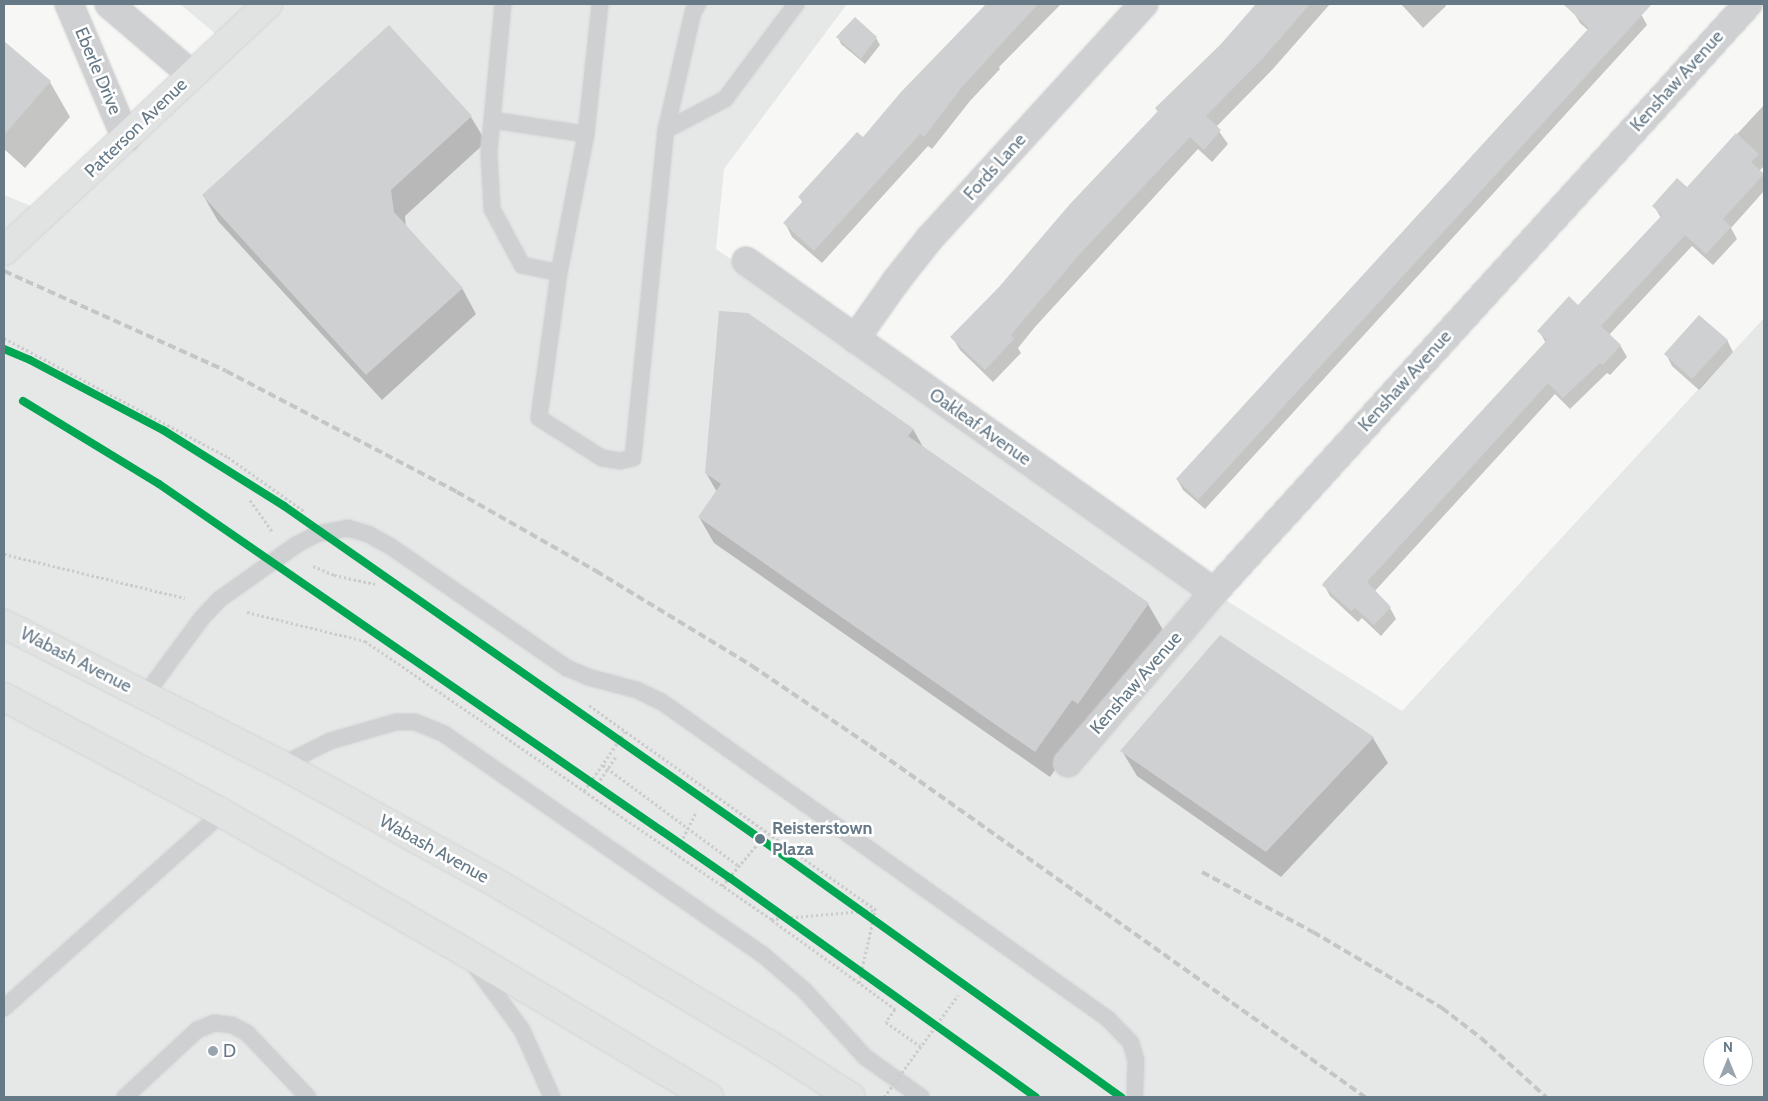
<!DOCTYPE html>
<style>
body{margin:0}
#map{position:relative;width:1768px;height:1101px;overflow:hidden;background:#f7f7f6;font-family:Cabin,sans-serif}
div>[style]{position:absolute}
.built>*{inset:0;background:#e6e7e7}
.shadow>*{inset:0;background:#0003}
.building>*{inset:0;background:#cfd0d1}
.path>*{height:3px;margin-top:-1.5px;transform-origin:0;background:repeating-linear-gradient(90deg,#cccccd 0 2.5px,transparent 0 5px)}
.roads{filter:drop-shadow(0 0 1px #d3d3d4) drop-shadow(0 0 1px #d3d3d4)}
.lane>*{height:16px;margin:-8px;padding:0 8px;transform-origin:8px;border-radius:8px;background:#ced0d1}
.street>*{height:28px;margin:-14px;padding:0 14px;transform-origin:14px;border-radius:14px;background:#ced0d1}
.primary>*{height:28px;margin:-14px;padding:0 14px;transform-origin:14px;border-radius:14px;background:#e1e2e2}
.rail>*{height:4px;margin-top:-2px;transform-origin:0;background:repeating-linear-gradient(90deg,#c4c6c6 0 8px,transparent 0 12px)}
.path-bridge>*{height:3px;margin-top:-1.5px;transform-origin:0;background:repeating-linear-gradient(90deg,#cccccd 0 2.5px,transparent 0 5px)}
.metro-1>*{height:8px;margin:-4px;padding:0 4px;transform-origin:4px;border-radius:4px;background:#00a651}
.dots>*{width:14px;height:14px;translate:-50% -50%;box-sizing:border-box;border:2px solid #fff;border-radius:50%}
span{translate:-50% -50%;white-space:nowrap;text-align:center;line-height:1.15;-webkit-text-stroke:5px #fff;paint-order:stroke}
.street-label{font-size:18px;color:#657987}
.stop-label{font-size:18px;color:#657987;font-weight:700}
.left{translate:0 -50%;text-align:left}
.poi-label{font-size:18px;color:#657987}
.frame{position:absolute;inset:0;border:5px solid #657987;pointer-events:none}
.north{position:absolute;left:1703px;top:1036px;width:50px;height:50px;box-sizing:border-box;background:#fff;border:1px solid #c1c9cf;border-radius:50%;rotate:0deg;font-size:14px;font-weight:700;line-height:20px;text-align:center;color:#657987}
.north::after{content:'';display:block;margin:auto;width:18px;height:22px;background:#98a5ae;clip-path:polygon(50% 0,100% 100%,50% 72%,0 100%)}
</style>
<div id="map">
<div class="built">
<i style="clip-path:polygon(evenodd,180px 4px,847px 4px,724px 169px,716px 249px,985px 429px,1213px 592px,1402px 711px,1764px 318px,1764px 1097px,4px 1097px,4px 195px,46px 212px,231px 47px,180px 4px,1713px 1046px,1743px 1046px,1743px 1076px,1713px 1076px,1713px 1046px)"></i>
</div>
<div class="shadow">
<i style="clip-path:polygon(988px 4px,1061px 4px,999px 67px,1000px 69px,970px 101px,932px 149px,928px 146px,822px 263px,792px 237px,785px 223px,803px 203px,799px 197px,863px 139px)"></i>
<i style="clip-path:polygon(1257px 4px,1330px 4px,1272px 70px,1216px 127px,1228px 144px,1212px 162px,1198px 149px,1035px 327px,1018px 348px,1021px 353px,993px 382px,960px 350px,952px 337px,999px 288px,1159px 113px,1156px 109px,1221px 46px)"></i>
<i style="clip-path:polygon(1401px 4px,1445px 4px,1446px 6px,1423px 28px)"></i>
<i style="clip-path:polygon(1582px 4px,1651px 4px,1641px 14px,1647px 25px,1205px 509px,1183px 490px,1177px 479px,1589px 31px,1580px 23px,1574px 13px)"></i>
<i style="clip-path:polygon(838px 37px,876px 38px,880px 45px,865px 64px,841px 44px)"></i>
<i style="clip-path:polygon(4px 43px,50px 82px,70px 117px,25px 168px,4px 149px)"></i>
<i style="clip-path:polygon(1764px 105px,1764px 166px,1759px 171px,1764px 177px,1764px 191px,1731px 228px,1737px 239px,1713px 265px,1692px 246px,1609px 335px,1620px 345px,1627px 357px,1610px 375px,1607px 373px,1570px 409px,1555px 394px,1374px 592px,1390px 608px,1396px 619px,1381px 636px,1362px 618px,1358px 622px,1330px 596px,1324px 585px,1546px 343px,1539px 331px,1578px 307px,1661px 218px,1654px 206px,1687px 188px)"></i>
<i style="clip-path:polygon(471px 117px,486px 142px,405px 216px,406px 228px,462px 288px,476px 314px,382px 400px,218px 221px,203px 195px)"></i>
<i style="clip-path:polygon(1727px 340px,1733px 352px,1699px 390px,1672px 366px,1666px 354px)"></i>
<i style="clip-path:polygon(913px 429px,923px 447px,1148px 604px,1163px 630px,1093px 729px,1087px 725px,1050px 777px,714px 543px,699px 517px,717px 492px,706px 473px)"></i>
<i style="clip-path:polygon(1373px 738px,1388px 763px,1281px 877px,1137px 776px,1122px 751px)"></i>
</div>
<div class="building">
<i style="clip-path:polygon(986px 4px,1038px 4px,962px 87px,924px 137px,920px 134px,814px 251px,783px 223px,803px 201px,798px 197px,857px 132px,863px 137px,901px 92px)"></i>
<i style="clip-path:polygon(1256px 4px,1310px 4px,1264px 57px,1206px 116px,1221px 130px,1204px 150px,1190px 137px,1078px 256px,1011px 335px,1014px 339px,985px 370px,950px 337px,999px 287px,1070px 204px,1158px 111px,1155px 108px,1220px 45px)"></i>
<i style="clip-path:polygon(1563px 4px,1652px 4px,1198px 500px,1176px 479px,1589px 28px)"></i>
<i style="clip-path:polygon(855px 17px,877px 37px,861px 59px,836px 37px)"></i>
<i style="clip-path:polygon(389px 25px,472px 116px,391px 190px,394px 212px,463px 288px,366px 375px,202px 195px)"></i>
<i style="clip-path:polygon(4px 41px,51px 81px,4px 135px)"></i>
<i style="clip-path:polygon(1736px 133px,1759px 154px,1751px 162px,1764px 174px,1723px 219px,1731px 227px,1706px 254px,1685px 235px,1601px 326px,1621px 345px,1603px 365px,1600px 363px,1563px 398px,1548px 383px,1367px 582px,1391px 607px,1374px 625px,1355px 608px,1351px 611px,1322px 585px,1324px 582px,1547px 340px,1537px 331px,1569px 296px,1578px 305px,1662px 215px,1652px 206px,1677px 178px,1687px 187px)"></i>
<i style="clip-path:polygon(719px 311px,748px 313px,914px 429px,908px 436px,1149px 603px,1078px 704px,1072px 700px,1035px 752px,698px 517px,721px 484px,705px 473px)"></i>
<i style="clip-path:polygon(1699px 315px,1728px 340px,1692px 379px,1664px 354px)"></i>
<i style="clip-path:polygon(1220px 635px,1374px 737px,1266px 852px,1120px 751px)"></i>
</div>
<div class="path">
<i style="left:4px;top:338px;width:254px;rotate:28deg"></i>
<i style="left:228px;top:457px;width:95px;rotate:35.5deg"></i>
<i style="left:250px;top:500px;width:39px;rotate:55deg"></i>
<i style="left:4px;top:554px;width:186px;rotate:13.7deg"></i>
<i style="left:313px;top:566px;width:23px;rotate:23deg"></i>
<i style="left:334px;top:575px;width:42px;rotate:12.4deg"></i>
<i style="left:247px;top:612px;width:122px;rotate:13.8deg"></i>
<i style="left:365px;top:641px;width:492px;rotate:34.4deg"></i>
<i style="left:771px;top:919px;width:105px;rotate:-4.9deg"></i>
<i style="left:876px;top:910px;width:355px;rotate:-144.5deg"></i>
<i style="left:603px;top:765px;width:169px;rotate:36.6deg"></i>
<i style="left:600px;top:780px;width:30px;rotate:-56deg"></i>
<i style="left:584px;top:791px;width:72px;rotate:-55.2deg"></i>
<i style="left:683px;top:838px;width:30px;rotate:-63deg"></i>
<i style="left:722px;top:886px;width:70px;rotate:-49.7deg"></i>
<i style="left:772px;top:920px;width:152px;rotate:35.9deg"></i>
<i style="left:895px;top:1009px;width:16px;rotate:125deg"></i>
<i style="left:886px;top:1022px;width:42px;rotate:35.2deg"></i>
<i style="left:859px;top:983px;width:74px;rotate:-77.5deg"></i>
</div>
<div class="roads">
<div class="lane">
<i style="left:503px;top:4px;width:150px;rotate:95.4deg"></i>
<i style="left:489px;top:153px;width:56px;rotate:86.9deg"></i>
<i style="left:492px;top:209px;width:64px;rotate:61.8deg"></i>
<i style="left:522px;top:265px;width:38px;rotate:12deg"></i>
<i style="left:600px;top:4px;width:131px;rotate:96.1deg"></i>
<i style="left:586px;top:134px;width:142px;rotate:101deg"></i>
<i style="left:559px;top:273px;width:146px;rotate:97.9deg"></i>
<i style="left:539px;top:418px;width:75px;rotate:32.4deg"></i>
<i style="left:602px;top:458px;width:18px;rotate:9deg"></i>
<i style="left:620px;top:461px;width:13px;rotate:-13deg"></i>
<i style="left:633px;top:458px;width:330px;rotate:-84.3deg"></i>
<i style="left:666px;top:130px;width:121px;rotate:-77.1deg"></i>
<i style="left:693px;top:12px;width:9px;rotate:-58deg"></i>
<i style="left:492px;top:120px;width:95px;rotate:8.5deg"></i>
<i style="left:666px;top:130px;width:67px;rotate:-27.7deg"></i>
<i style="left:725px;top:99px;width:119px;rotate:-53.2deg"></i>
<i style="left:145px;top:695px;width:96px;rotate:-53.5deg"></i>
<i style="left:202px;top:618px;width:26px;rotate:-47deg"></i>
<i style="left:220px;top:599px;width:93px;rotate:-35.4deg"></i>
<i style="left:296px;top:545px;width:24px;rotate:-28deg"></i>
<i style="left:317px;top:534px;width:31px;rotate:-11deg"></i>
<i style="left:347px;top:528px;width:22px;rotate:16deg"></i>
<i style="left:368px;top:534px;width:25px;rotate:29deg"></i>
<i style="left:390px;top:546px;width:215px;rotate:34.6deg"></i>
<i style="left:567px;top:668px;width:23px;rotate:23deg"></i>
<i style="left:588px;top:677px;width:51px;rotate:14.9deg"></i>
<i style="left:637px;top:690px;width:28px;rotate:26deg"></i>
<i style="left:662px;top:702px;width:547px;rotate:35.4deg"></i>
<i style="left:1108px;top:1019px;width:33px;rotate:46deg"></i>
<i style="left:1131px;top:1043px;width:18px;rotate:74deg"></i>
<i style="left:1136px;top:1060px;width:37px;rotate:92deg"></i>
<i style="left:282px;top:765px;width:54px;rotate:-26.6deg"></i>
<i style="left:330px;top:741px;width:69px;rotate:-16.1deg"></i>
<i style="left:396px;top:722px;width:19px"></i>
<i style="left:415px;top:722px;width:31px;rotate:22deg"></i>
<i style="left:444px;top:734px;width:387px;rotate:34.7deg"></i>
<i style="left:762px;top:954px;width:57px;rotate:40.7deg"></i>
<i style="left:805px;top:991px;width:89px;rotate:47.7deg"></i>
<i style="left:865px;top:1057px;width:69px;rotate:35.5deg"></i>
<i style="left:472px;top:962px;width:84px;rotate:53.7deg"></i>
<i style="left:522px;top:1030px;width:73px;rotate:65.9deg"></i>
<i style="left:4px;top:1008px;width:292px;rotate:-41.8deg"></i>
<i style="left:125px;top:1097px;width:98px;rotate:-42.9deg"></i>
<i style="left:197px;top:1030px;width:18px;rotate:-22deg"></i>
<i style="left:214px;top:1023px;width:18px;rotate:6deg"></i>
<i style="left:232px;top:1025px;width:17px;rotate:28deg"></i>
<i style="left:247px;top:1033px;width:88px;rotate:46.4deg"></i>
</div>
<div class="street">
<i style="left:69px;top:4px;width:146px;rotate:67deg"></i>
<i style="left:109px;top:4px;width:109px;rotate:40.5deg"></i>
<i style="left:746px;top:261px;width:573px;rotate:35.27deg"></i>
<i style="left:855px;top:339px;width:71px;rotate:-54.7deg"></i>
<i style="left:896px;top:281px;width:55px;rotate:-51.7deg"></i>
<i style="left:930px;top:238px;width:317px;rotate:-47.6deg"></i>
<i style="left:1068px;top:763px;width:225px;rotate:-49.5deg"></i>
<i style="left:1214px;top:592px;width:794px;rotate:-47.76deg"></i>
</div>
<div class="primary">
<i style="left:4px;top:251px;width:362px;rotate:-43.1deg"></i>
<i style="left:4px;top:624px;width:312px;rotate:26.9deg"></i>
<i style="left:282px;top:765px;width:249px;rotate:28.8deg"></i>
<i style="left:500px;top:885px;width:314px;rotate:30.7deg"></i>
<i style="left:770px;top:1045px;width:96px;rotate:32.7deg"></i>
<i style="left:4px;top:697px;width:247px;rotate:28deg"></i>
<i style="left:222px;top:813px;width:278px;rotate:29.8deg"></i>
<i style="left:463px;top:951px;width:286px;rotate:30.7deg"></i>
</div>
</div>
<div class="rail">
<i style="left:4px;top:271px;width:243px;rotate:24.2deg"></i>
<i style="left:226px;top:371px;width:261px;rotate:27.6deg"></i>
<i style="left:457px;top:492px;width:160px;rotate:29.6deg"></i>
<i style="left:596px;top:571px;width:183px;rotate:31.3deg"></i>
<i style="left:752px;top:666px;width:143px;rotate:34.1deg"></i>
<i style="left:870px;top:746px;width:607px;rotate:35.34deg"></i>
<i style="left:1202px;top:872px;width:126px;rotate:28.4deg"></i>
<i style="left:1313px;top:932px;width:150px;rotate:30.5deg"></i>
<i style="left:1442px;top:1008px;width:49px;rotate:37.6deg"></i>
<i style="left:1481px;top:1038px;width:88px;rotate:42.2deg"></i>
</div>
<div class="path-bridge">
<i style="left:884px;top:1097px;width:126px;rotate:-54deg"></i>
</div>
<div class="metro-1">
<i style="left:4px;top:349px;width:28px;rotate:23deg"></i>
<i style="left:30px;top:360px;width:150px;rotate:27.8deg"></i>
<i style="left:163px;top:430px;width:143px;rotate:32.1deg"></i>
<i style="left:284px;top:506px;width:583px;rotate:34.94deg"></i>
<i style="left:762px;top:840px;width:442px;rotate:35.6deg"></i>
<i style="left:23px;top:401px;width:159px;rotate:31.4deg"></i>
<i style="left:159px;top:484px;width:694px;rotate:34.61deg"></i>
<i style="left:730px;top:878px;width:376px;rotate:35.6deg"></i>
</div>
<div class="dots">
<i style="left:760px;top:839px;background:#657987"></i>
<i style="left:213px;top:1051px;background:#98a5ae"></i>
</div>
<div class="street-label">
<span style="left:98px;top:71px;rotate:67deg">Eberle Drive</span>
<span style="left:1677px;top:81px;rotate:-48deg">Kenshaw Avenue</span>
<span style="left:136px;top:128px;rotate:-44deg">Patterson Avenue</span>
<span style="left:995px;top:167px;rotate:-48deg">Fords Lane</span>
<span style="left:1405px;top:381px;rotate:-48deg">Kenshaw Avenue</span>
<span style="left:980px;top:427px;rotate:35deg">Oakleaf Avenue</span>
<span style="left:76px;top:660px;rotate:27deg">Wabash Avenue</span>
<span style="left:1136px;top:683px;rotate:-49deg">Kenshaw Avenue</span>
<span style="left:434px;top:849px;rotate:29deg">Wabash Avenue</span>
</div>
<div class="stop-label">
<span class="left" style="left:772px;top:839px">Reisterstown<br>Plaza</span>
</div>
<div class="poi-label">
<span class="left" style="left:223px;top:1051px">D</span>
</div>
<div class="frame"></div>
<div class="north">N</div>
</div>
